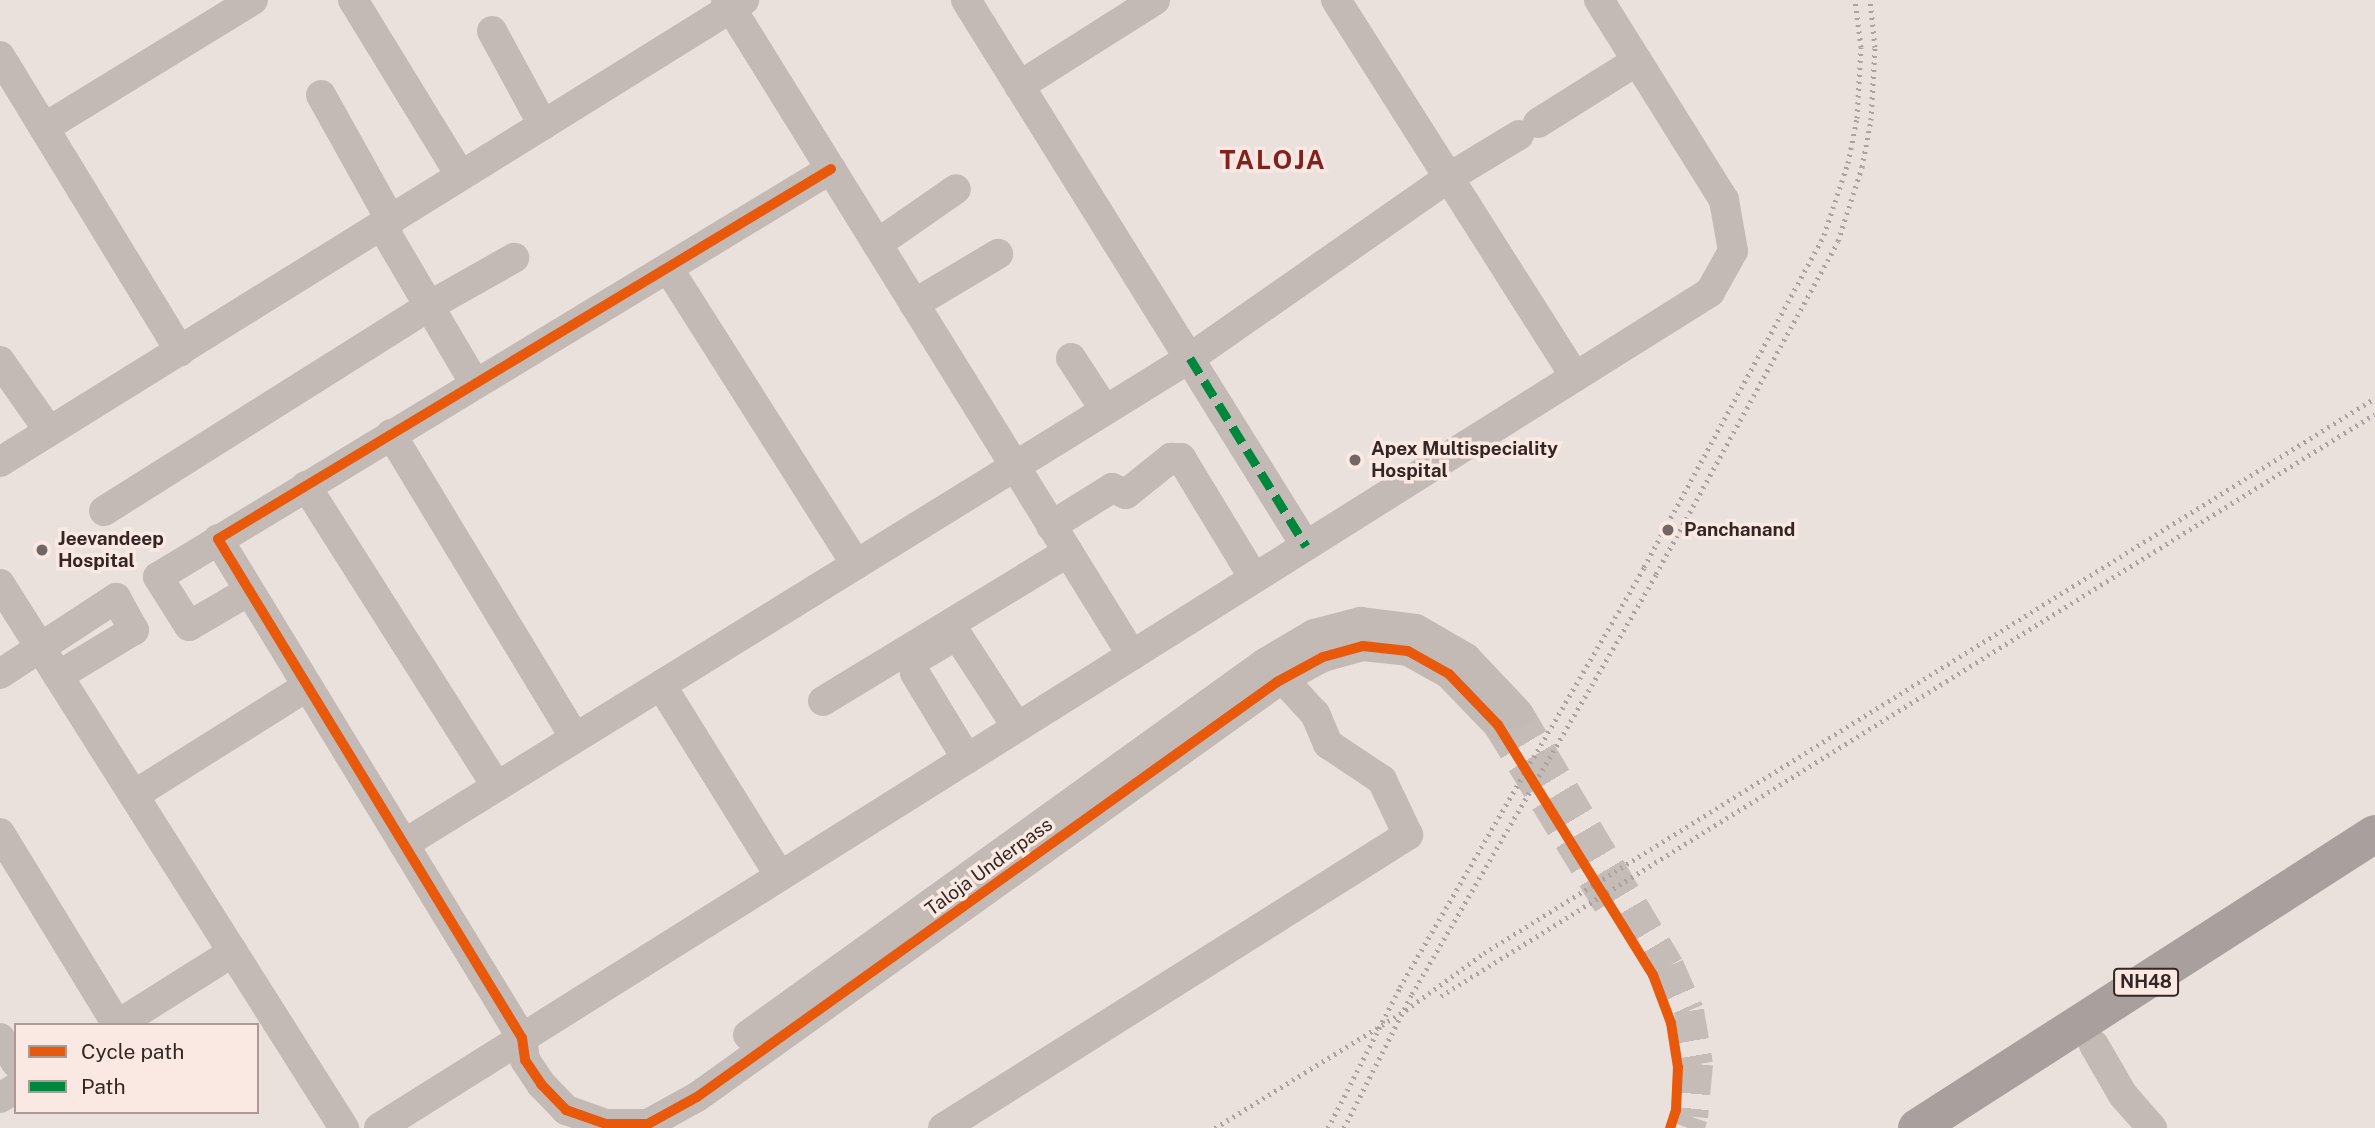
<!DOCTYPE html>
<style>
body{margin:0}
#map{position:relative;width:2375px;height:1128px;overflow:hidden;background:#eae0dc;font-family:"Public Sans",sans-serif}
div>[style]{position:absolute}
.minor-tunnel>*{height:30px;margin-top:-15px;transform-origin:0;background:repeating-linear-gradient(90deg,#c5bbb7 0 30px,transparent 0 45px)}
.minor>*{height:30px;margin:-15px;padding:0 15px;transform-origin:15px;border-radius:15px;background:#c3b9b5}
.highway>*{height:38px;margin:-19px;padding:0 19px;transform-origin:19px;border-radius:19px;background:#a99f9c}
.rail>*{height:5px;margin-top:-2.5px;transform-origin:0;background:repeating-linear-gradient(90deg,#aaa2a0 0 2px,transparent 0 7px)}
.quiet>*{height:9px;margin-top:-4.5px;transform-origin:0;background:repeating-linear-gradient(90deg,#00873e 0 18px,transparent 0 27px)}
.cycleway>*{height:10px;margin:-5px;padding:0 5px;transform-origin:5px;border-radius:5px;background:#e8590c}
.dots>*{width:19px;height:19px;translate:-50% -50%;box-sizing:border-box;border:4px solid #f9e9e2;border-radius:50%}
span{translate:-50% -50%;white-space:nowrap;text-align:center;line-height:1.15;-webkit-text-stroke:7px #f9e9e2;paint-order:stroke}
.shield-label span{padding:2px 5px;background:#f9e9e2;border:2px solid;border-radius:5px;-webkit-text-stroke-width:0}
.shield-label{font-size:18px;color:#332625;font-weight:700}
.poi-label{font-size:19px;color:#332625;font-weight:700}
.left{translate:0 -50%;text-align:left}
.street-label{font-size:19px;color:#332625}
.district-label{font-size:26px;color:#82211e;font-weight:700;letter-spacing:2px}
.legend{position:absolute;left:14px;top:1023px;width:245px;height:91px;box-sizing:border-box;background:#f9e9e2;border:2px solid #aa9b96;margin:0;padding:9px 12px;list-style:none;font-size:21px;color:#332625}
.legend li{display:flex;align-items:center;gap:14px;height:35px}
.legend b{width:35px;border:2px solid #aa9b96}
</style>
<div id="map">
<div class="minor-tunnel">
<i style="left:1518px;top:713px;width:295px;rotate:59.2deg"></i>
<i style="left:1669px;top:966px;width:49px;rotate:66deg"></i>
<i style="left:1689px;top:1011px;width:54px;rotate:80.4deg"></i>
<i style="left:1698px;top:1064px;width:53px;rotate:95.4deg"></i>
<i style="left:1693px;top:1117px;width:12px;rotate:110deg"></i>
<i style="left:1498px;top:725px;width:210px;rotate:58.4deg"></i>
</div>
<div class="minor">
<i style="left:353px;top:0;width:206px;rotate:58.5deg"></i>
<i style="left:726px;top:0;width:771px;rotate:58.21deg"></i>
<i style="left:966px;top:0;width:643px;rotate:58.09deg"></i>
<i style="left:1336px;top:0;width:446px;rotate:57.6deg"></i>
<i style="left:492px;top:31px;width:107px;rotate:61.5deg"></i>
<i style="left:0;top:56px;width:346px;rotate:58.6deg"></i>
<i style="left:1019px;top:86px;width:161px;rotate:-32.3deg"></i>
<i style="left:321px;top:95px;width:144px;rotate:60.9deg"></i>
<i style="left:1538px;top:123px;width:117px;rotate:-32.1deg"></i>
<i style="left:44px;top:128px;width:245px;rotate:-31.5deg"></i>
<i style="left:382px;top:226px;width:183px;rotate:59.5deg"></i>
<i style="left:877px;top:244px;width:96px;rotate:-34.8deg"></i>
<i style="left:668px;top:268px;width:351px;rotate:57.6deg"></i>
<i style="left:914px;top:304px;width:98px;rotate:-30.8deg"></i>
<i style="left:1071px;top:358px;width:62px;rotate:56.8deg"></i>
<i style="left:0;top:361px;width:85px;rotate:55deg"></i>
<i style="left:391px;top:434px;width:355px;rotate:58.8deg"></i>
<i style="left:0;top:462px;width:876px;rotate:-31.84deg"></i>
<i style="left:306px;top:486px;width:356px;rotate:57.6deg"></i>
<i style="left:104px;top:511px;width:384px;rotate:-32.2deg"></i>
<i style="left:429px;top:306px;width:98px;rotate:-29.5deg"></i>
<i style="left:1051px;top:526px;width:72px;rotate:-31.9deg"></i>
<i style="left:1112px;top:488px;width:15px;rotate:23deg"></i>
<i style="left:1126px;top:494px;width:58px;rotate:-38.7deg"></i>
<i style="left:1171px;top:458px;width:10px"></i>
<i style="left:1181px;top:458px;width:140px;rotate:58.7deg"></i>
<i style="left:218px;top:539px;width:584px;rotate:58.65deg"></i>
<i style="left:522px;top:1038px;width:22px;rotate:82deg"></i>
<i style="left:525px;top:1060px;width:29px;rotate:56deg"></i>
<i style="left:541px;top:1084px;width:36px;rotate:46deg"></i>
<i style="left:566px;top:1110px;width:42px;rotate:19.3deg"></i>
<i style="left:606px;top:1124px;width:42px"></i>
<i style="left:648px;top:1124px;width:56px;rotate:-28.9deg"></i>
<i style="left:697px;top:1097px;width:713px;rotate:-35.58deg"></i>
<i style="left:1277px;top:682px;width:52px;rotate:-28.5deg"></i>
<i style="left:1323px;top:657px;width:41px;rotate:-15.4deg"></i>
<i style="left:1363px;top:646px;width:45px;rotate:6.3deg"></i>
<i style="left:1408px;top:651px;width:47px;rotate:29.3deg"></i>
<i style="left:1449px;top:674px;width:71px;rotate:46.1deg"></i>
<i style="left:0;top:584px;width:644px;rotate:57.69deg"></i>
<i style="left:249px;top:591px;width:69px;rotate:149.7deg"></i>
<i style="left:189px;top:626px;width:58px;rotate:-122.3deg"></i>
<i style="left:158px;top:577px;width:787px;rotate:-31.23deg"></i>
<i style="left:0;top:674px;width:139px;rotate:-33.2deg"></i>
<i style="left:116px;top:598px;width:37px;rotate:61deg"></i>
<i style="left:134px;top:630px;width:89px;rotate:148.8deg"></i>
<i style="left:661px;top:685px;width:225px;rotate:58.1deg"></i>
<i style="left:823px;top:701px;width:287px;rotate:-31.3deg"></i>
<i style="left:967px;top:759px;width:100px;rotate:-121.2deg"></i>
<i style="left:915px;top:673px;width:10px;rotate:-101deg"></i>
<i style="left:913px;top:663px;width:5px;rotate:-53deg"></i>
<i style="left:916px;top:659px;width:42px;rotate:-30.3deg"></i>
<i style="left:952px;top:638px;width:7px"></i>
<i style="left:959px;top:638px;width:106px;rotate:56.9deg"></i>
<i style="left:134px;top:795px;width:205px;rotate:-32.1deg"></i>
<i style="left:0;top:833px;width:225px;rotate:58.6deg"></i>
<i style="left:404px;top:844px;width:924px;rotate:-31.73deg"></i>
<i style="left:1190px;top:358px;width:315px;rotate:-34.9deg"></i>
<i style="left:1448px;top:178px;width:83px;rotate:-31.2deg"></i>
<i style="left:117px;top:1025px;width:137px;rotate:-32.2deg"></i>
<i style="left:748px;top:1035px;width:637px;rotate:-35.74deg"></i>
<i style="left:1265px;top:663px;width:57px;rotate:-30.6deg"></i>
<i style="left:1314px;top:634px;width:48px;rotate:-14.6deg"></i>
<i style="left:1360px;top:622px;width:56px;rotate:7.1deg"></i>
<i style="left:1416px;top:629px;width:58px;rotate:30.1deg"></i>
<i style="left:1466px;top:658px;width:76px;rotate:46.6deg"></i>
<i style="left:0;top:1038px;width:30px;rotate:57deg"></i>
<i style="left:2094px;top:1045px;width:58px;rotate:59.9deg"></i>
<i style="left:2123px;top:1095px;width:44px;rotate:48.7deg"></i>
<i style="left:0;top:1098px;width:19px;rotate:-32deg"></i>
<i style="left:379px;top:1128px;width:1572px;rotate:-32.13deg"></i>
<i style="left:1710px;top:292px;width:47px;rotate:-60.7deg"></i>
<i style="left:1733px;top:251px;width:52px;rotate:-100deg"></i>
<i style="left:1724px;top:200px;width:236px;rotate:-122deg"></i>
<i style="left:943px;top:1128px;width:550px;rotate:-32.22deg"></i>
<i style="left:1408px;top:835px;width:61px;rotate:-115.3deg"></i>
<i style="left:1382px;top:780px;width:65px;rotate:-146.3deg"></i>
<i style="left:1328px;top:744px;width:33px;rotate:-113deg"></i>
<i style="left:1315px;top:714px;width:47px;rotate:-132.4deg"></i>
</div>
<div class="highway">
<i style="left:1917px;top:1128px;width:544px;rotate:-32.7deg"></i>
</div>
<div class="rail">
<i style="left:1441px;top:996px;width:1100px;rotate:-31.93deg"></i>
<i style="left:1215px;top:1128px;width:225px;rotate:-31.7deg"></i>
<i style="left:1406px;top:1010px;width:97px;rotate:-36.2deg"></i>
<i style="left:1484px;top:953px;width:1050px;rotate:-31.92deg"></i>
<i style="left:1328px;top:1128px;width:158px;rotate:-62.9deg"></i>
<i style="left:1400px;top:987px;width:486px;rotate:-59.8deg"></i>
<i style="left:1644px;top:567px;width:378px;rotate:-61.5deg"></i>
<i style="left:1824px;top:235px;width:76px;rotate:-71.6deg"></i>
<i style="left:1848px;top:163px;width:46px;rotate:-78.7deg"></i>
<i style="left:1857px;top:118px;width:71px;rotate:-86.8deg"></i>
<i style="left:1861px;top:47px;width:47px;rotate:-97.3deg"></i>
<i style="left:1344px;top:1128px;width:150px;rotate:-63.1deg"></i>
<i style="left:1412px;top:994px;width:486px;rotate:-59.8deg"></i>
<i style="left:1656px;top:574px;width:379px;rotate:-61.3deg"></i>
<i style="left:1838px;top:241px;width:78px;rotate:-72deg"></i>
<i style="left:1862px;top:167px;width:48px;rotate:-79.2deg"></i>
<i style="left:1871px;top:120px;width:73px;rotate:-86.9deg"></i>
<i style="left:1875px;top:47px;width:47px;rotate:-96.1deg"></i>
</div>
<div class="quiet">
<i style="left:1190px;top:358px;width:221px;rotate:58.3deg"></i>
</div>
<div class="cycleway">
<i style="left:831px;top:169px;width:716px;rotate:148.89deg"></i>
<i style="left:218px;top:539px;width:584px;rotate:58.65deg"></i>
<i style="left:522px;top:1038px;width:22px;rotate:82deg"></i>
<i style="left:525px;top:1060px;width:29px;rotate:56deg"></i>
<i style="left:541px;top:1084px;width:36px;rotate:46deg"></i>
<i style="left:566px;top:1110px;width:42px;rotate:19.3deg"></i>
<i style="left:606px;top:1124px;width:42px"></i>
<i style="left:648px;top:1124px;width:56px;rotate:-28.9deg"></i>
<i style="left:697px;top:1097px;width:713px;rotate:-35.58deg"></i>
<i style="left:1277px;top:682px;width:52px;rotate:-28.5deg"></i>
<i style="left:1323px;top:657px;width:41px;rotate:-15.4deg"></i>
<i style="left:1363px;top:646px;width:45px;rotate:6.3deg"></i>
<i style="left:1408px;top:651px;width:47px;rotate:29.3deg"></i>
<i style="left:1449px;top:674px;width:71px;rotate:46.1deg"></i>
<i style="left:1498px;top:725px;width:294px;rotate:58.2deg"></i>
<i style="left:1653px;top:975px;width:51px;rotate:69.4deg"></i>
<i style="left:1671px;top:1023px;width:45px;rotate:81deg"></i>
<i style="left:1678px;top:1067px;width:43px;rotate:92.7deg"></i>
<i style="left:1676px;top:1110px;width:19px;rotate:108deg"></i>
</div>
<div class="dots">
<i style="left:1355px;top:460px;background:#736765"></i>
<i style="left:1668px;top:530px;background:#736765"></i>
<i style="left:42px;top:550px;background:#736765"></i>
</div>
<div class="shield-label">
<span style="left:2146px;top:982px">NH48</span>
</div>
<div class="poi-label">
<span class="left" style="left:1371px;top:460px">Apex Multispeciality<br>Hospital</span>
<span class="left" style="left:1684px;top:530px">Panchanand</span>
<span class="left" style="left:58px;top:550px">Jeevandeep<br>Hospital</span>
</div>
<div class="street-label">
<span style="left:989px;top:867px;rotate:-36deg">Taloja Underpass</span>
</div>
<div class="district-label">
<span style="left:1273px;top:160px">TALOJA</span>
</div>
<ul class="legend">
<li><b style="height:9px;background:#e8590c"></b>Cycle path</li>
<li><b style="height:9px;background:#00873e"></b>Path</li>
</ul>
</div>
